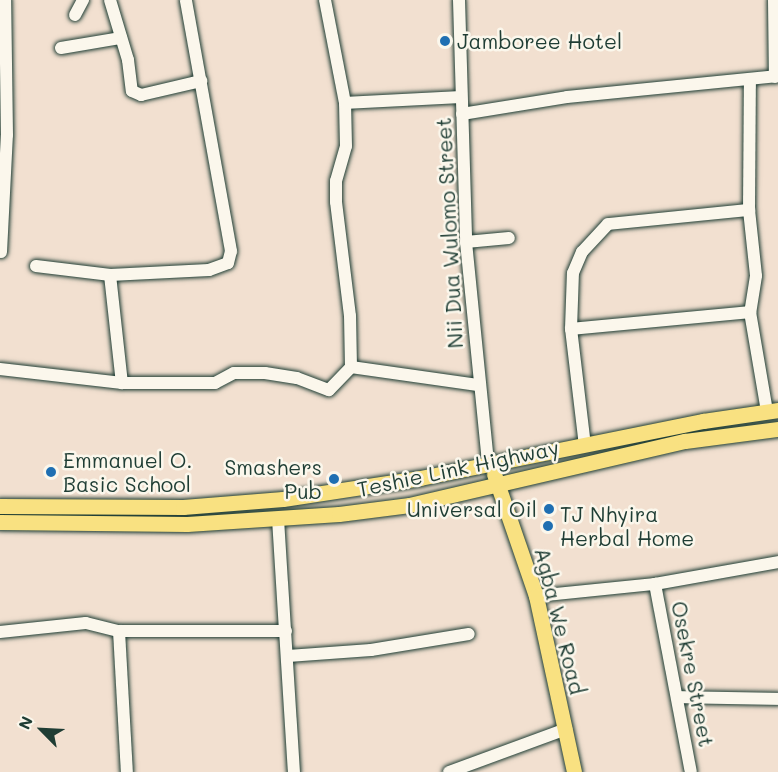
<!DOCTYPE html>
<style>
body{margin:0}
#map{position:relative;width:778px;height:772px;overflow:hidden;background:#f2e0d0;font-family:Mali,sans-serif}
div>[style]{position:absolute}
.roads{filter:drop-shadow(0 0 2px #1f3d34) drop-shadow(0 0 2px #1f3d34)}
.minor>*{height:12px;margin:-6px;padding:0 6px;transform-origin:6px;border-radius:6px;background:#fbf7ec}
.major>*{height:15px;margin:-7.5px;padding:0 7.5px;transform-origin:7.5px;border-radius:7.5px;background:#f9e181}
.dots>*{width:16px;height:16px;translate:-50% -50%;box-sizing:border-box;border:3px solid #fbf7ec;border-radius:50%}
span{translate:-50% -50%;white-space:nowrap;text-align:center;line-height:1.15;-webkit-text-stroke:5px #fbf7ec;paint-order:stroke}
.poi-label{font-size:21px;color:#1f3d34}
.left{translate:0 -50%;text-align:left}
.right{translate:-100% -50%;text-align:right}
.street-label{font-size:21px;color:#1f3d34}
.north{position:absolute;left:12px;top:700px;width:60px;height:60px;-webkit-text-stroke:4px #fbf7ec;paint-order:stroke;rotate:294deg;font-size:16px;font-weight:700;line-height:24px;text-align:center;color:#1f3d34}
.north::after{content:'';display:block;margin:auto;width:21px;height:27px;background:#1f3d34;clip-path:polygon(50% 0,100% 100%,50% 72%,0 100%)}
</style>
<div id="map">
<div class="roads">
<div class="minor">
<i style="left:110px;top:0;width:63px;rotate:73.3deg"></i>
<i style="left:128px;top:60px;width:31px;rotate:83deg"></i>
<i style="left:132px;top:91px;width:10px;rotate:24deg"></i>
<i style="left:141px;top:95px;width:62px;rotate:-13.1deg"></i>
<i style="left:325px;top:0;width:105px;rotate:79deg"></i>
<i style="left:459px;top:0;width:242px;rotate:88.3deg"></i>
<i style="left:466px;top:242px;width:221px;rotate:84.3deg"></i>
<i style="left:774px;top:0;width:77px;rotate:89.3deg"></i>
<i style="left:75px;top:15px;width:17px;rotate:-62deg"></i>
<i style="left:61px;top:48px;width:61px;rotate:-9.5deg"></i>
<i style="left:462px;top:114px;width:106px;rotate:-9.2deg"></i>
<i style="left:567px;top:97px;width:212px;rotate:-5.7deg"></i>
<i style="left:749px;top:210px;width:66px;rotate:83.9deg"></i>
<i style="left:756px;top:276px;width:36px;rotate:99deg"></i>
<i style="left:750px;top:312px;width:100px;rotate:80.3deg"></i>
<i style="left:466px;top:242px;width:43px;rotate:-5.3deg"></i>
<i style="left:1px;top:252px;width:117px;rotate:-87.1deg"></i>
<i style="left:7px;top:135px;width:135px;rotate:-90.8deg"></i>
<i style="left:36px;top:266px;width:75px;rotate:6.9deg"></i>
<i style="left:110px;top:275px;width:99px;rotate:-2.9deg"></i>
<i style="left:209px;top:270px;width:20px;rotate:-20deg"></i>
<i style="left:228px;top:263px;width:12px;rotate:-76deg"></i>
<i style="left:231px;top:251px;width:255px;rotate:-100.2deg"></i>
<i style="left:110px;top:275px;width:109px;rotate:83.7deg"></i>
<i style="left:571px;top:329px;width:180px;rotate:-5.4deg"></i>
<i style="left:351px;top:367px;width:51px;rotate:-91.1deg"></i>
<i style="left:350px;top:316px;width:115px;rotate:-97deg"></i>
<i style="left:336px;top:202px;width:21px;rotate:-90deg"></i>
<i style="left:336px;top:181px;width:36px;rotate:-74deg"></i>
<i style="left:346px;top:146px;width:43px;rotate:-91.3deg"></i>
<i style="left:345px;top:103px;width:115px;rotate:-3deg"></i>
<i style="left:0;top:369px;width:123px;rotate:6.5deg"></i>
<i style="left:122px;top:383px;width:93px"></i>
<i style="left:215px;top:383px;width:21px;rotate:-28deg"></i>
<i style="left:234px;top:373px;width:31px"></i>
<i style="left:265px;top:373px;width:32px;rotate:9deg"></i>
<i style="left:297px;top:378px;width:34px;rotate:21deg"></i>
<i style="left:329px;top:390px;width:32px;rotate:-46deg"></i>
<i style="left:351px;top:367px;width:128px;rotate:8.1deg"></i>
<i style="left:585px;top:446px;width:118px;rotate:-96.8deg"></i>
<i style="left:571px;top:329px;width:56px;rotate:-88deg"></i>
<i style="left:573px;top:273px;width:23px;rotate:-67deg"></i>
<i style="left:582px;top:252px;width:38px;rotate:-47deg"></i>
<i style="left:608px;top:224px;width:142px;rotate:-5.7deg"></i>
<i style="left:749px;top:210px;width:130px;rotate:-89.6deg"></i>
<i style="left:278px;top:519px;width:254px;rotate:86.4deg"></i>
<i style="left:655px;top:584px;width:191px;rotate:79.2deg"></i>
<i style="left:536px;top:596px;width:120px;rotate:-5.8deg"></i>
<i style="left:655px;top:584px;width:125px;rotate:-10.1deg"></i>
<i style="left:119px;top:631px;width:141px;rotate:86.8deg"></i>
<i style="left:0;top:632px;width:86px;rotate:-6deg"></i>
<i style="left:86px;top:623px;width:34px;rotate:14deg"></i>
<i style="left:119px;top:631px;width:167px"></i>
<i style="left:288px;top:656px;width:83px;rotate:-4.1deg"></i>
<i style="left:371px;top:650px;width:99px;rotate:-9.3deg"></i>
<i style="left:677px;top:697px;width:101px;rotate:1.1deg"></i>
<i style="left:449px;top:772px;width:125px;rotate:-20.2deg"></i>
</div>
<div class="major">
<i style="left:494px;top:474px;width:129px;rotate:71deg"></i>
<i style="left:536px;top:596px;width:180px;rotate:77.8deg"></i>
<i style="left:0;top:506px;width:183px;rotate:0.3deg"></i>
<i style="left:183px;top:507px;width:100px;rotate:-4.6deg"></i>
<i style="left:283px;top:499px;width:139px;rotate:-8.7deg"></i>
<i style="left:420px;top:478px;width:289px;rotate:-11.4deg"></i>
<i style="left:703px;top:421px;width:76px;rotate:-8.3deg"></i>
<i style="left:0;top:522px;width:187px;rotate:0.6deg"></i>
<i style="left:187px;top:524px;width:152px;rotate:-3.8deg"></i>
<i style="left:339px;top:514px;width:71px;rotate:-7.3deg"></i>
<i style="left:409px;top:505px;width:283px;rotate:-13.1deg"></i>
<i style="left:685px;top:441px;width:94px;rotate:-7.4deg"></i>
</div>
</div>
<div class="dots">
<i style="left:445px;top:41px;background:#1f6fb2"></i>
<i style="left:51px;top:472px;background:#1f6fb2"></i>
<i style="left:334px;top:479px;background:#1f6fb2"></i>
<i style="left:549px;top:509px;background:#1f6fb2"></i>
<i style="left:548px;top:526px;background:#1f6fb2"></i>
</div>
<div class="poi-label">
<span class="left" style="left:457px;top:41px">Jamboree Hotel</span>
<span class="left" style="left:63px;top:472px">Emmanuel O.<br>Basic School</span>
<span class="right" style="left:322px;top:479px">Smashers<br>Pub</span>
<span class="right" style="left:537px;top:509px">Universal Oil</span>
<span class="left" style="left:560px;top:526px">TJ Nhyira<br>Herbal Home</span>
</div>
<div class="street-label">
<span style="left:449px;top:233px;rotate:-93deg">Nii Dua Wulomo Street</span>
<span style="left:458px;top:468px;rotate:-12deg">Teshie Link Highway</span>
<span style="left:560px;top:621px;rotate:76deg">Agba We Road</span>
<span style="left:693px;top:674px;rotate:79deg">Osekre Street</span>
</div>
<div class="north">N</div>
</div>
